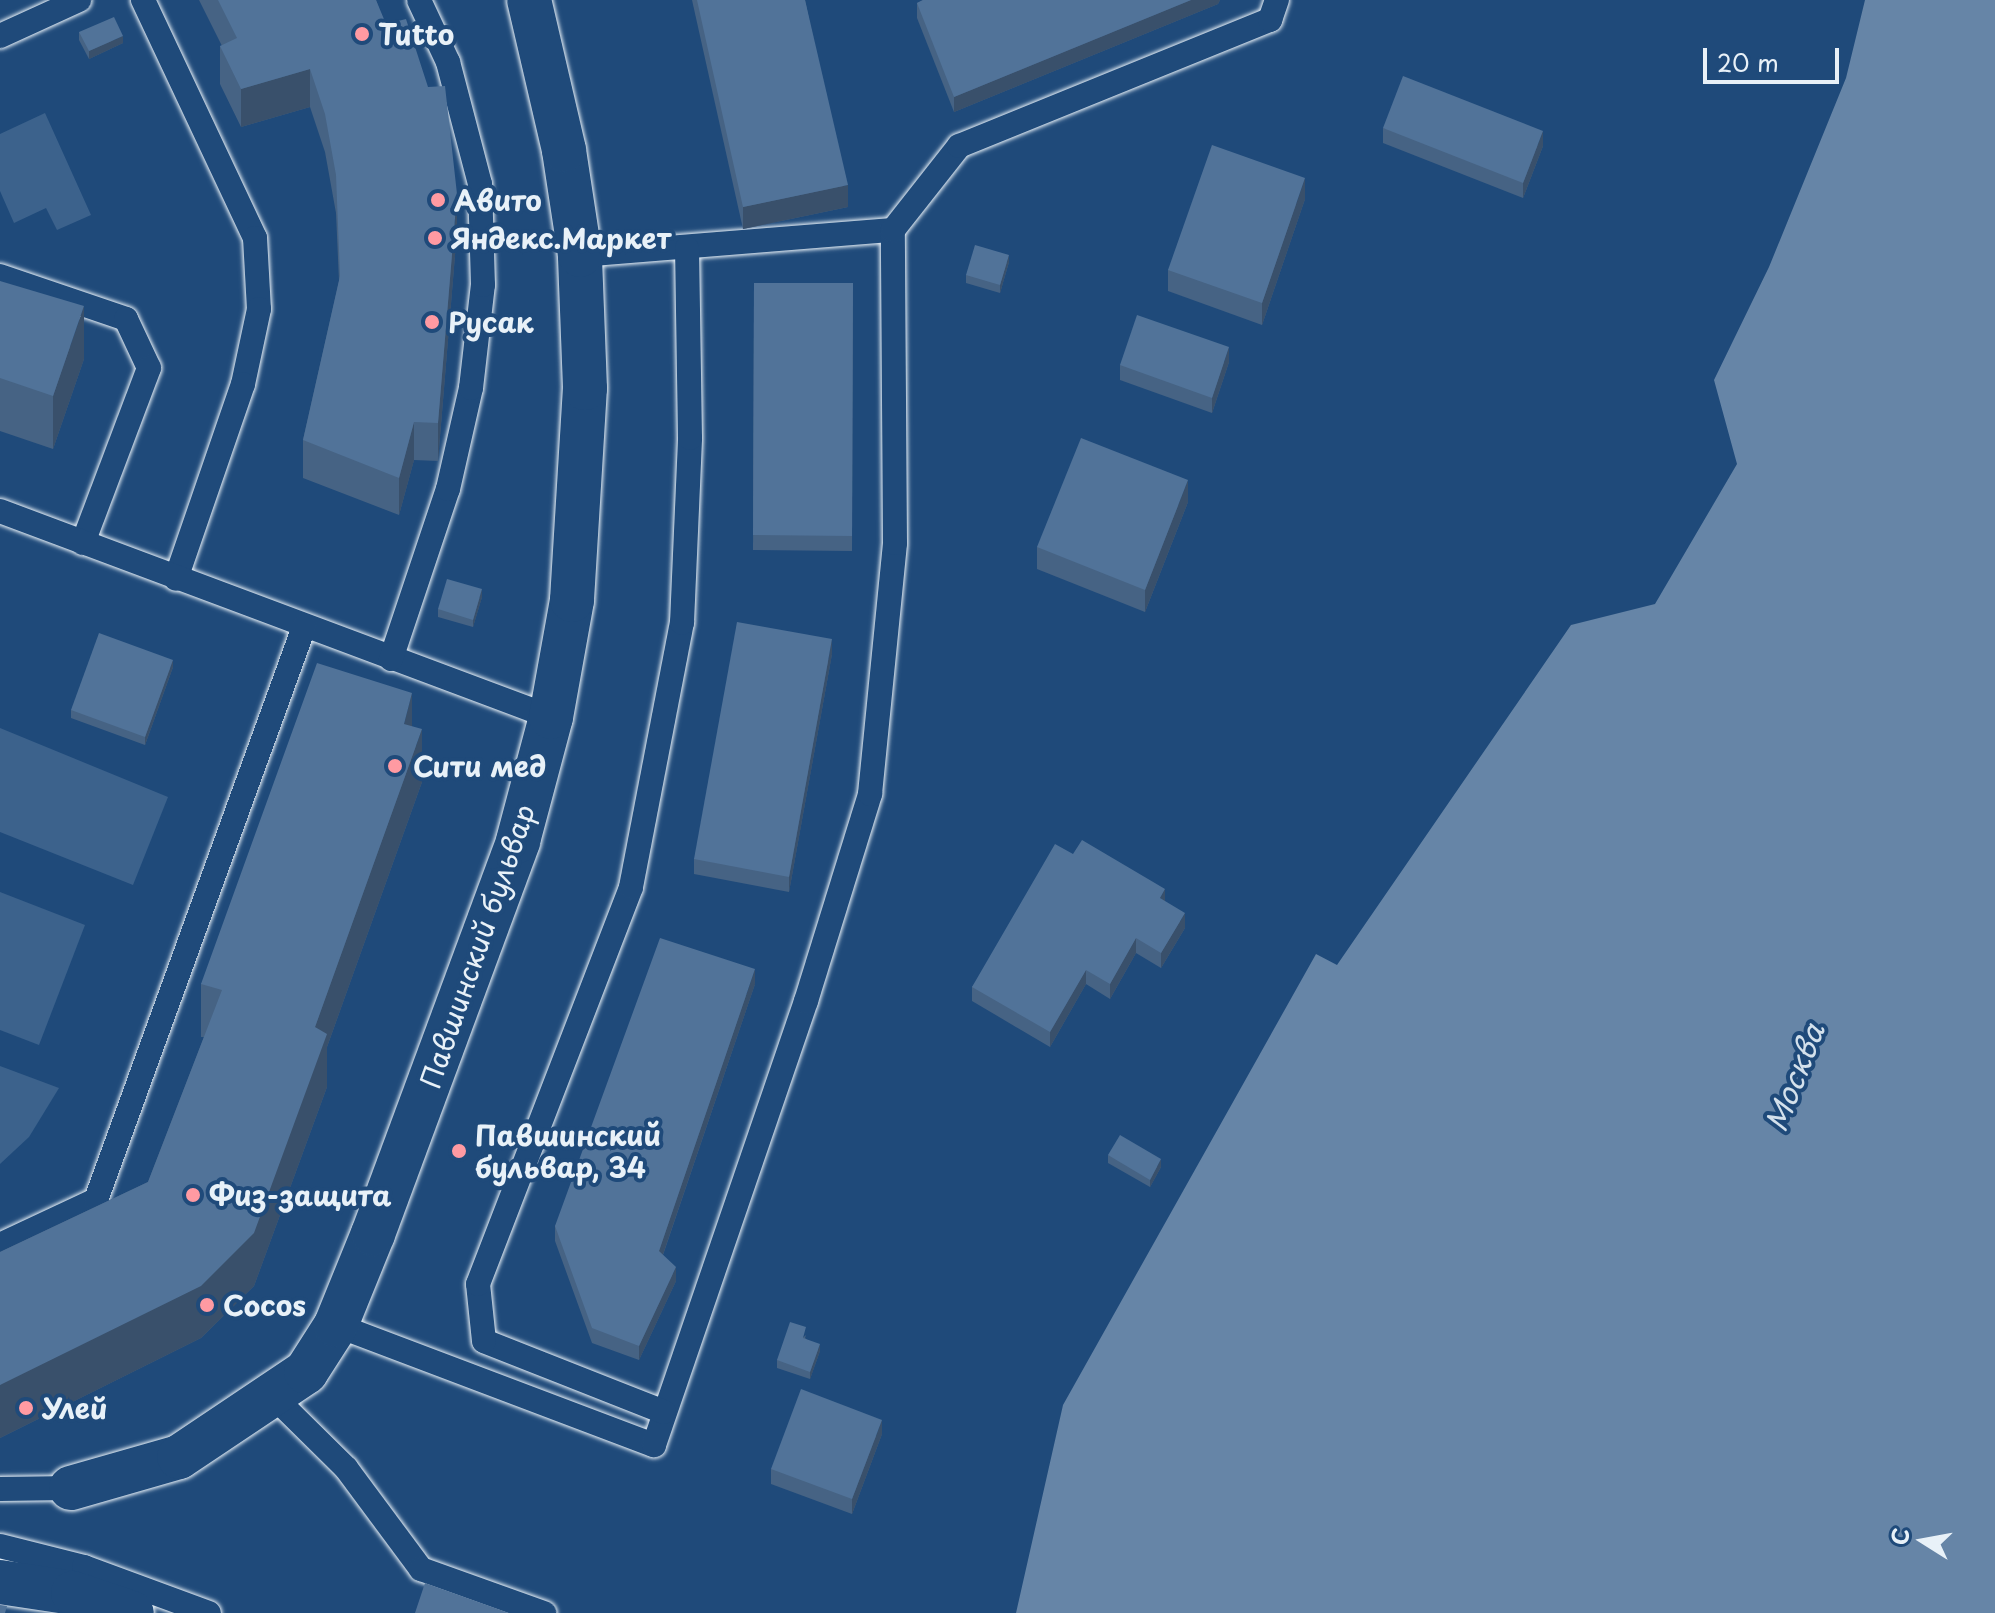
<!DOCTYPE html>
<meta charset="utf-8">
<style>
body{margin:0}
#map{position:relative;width:1995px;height:1613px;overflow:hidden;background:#1f4a7a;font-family:"Playpen Sans",sans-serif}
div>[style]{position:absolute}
.green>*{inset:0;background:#3c628c}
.water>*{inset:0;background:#6685a7}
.roads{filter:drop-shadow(0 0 2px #e8f1f8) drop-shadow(0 0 2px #e8f1f8)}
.lane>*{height:24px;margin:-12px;padding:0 12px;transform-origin:12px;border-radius:12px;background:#1f4a7a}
.street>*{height:44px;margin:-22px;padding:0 22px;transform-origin:22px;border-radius:22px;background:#1f4a7a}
.wall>*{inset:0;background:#466384}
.shaded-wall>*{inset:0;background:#39506b}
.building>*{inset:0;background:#517399}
.dots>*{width:22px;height:22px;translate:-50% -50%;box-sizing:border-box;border:4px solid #1f4a7a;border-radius:50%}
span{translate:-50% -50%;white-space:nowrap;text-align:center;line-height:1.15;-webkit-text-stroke:8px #1f4a7a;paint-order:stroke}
.poi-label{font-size:28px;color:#e8f1f8;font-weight:700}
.left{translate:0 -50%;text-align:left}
.street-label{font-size:28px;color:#e8f1f8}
.water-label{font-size:30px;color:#d4e1ec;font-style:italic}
.north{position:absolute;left:1883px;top:1501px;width:80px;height:80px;-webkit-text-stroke:6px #1f4a7a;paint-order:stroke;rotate:281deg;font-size:22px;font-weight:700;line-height:32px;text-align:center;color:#e8f1f8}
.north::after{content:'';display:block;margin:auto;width:28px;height:36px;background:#e8f1f8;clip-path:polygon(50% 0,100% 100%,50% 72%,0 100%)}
.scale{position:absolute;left:1703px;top:48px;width:136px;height:36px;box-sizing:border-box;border:4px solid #e8f1f8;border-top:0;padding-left:10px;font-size:24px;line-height:28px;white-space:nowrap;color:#e8f1f8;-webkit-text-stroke:6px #1f4a7a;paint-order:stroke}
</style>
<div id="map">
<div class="green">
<i style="clip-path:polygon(45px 113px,91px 215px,57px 230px,46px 208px,14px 223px,0 191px,0 134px)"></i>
<i style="clip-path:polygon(0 728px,168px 797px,133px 885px,0 832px)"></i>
<i style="clip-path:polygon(0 892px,85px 925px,39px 1045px,0 1030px)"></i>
<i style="clip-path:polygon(0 1066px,59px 1088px,29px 1137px,0 1164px)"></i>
</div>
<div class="water">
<i style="clip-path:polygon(1865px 0,1995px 0,1995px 1613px,1016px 1613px,1063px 1405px,1316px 954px,1337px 965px,1571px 625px,1655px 604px,1737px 464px,1714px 380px,1769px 267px,1846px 78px)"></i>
</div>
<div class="roads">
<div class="lane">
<i style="left:143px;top:0;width:263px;rotate:64.8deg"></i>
<i style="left:255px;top:238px;width:71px;rotate:86.8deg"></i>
<i style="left:259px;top:309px;width:77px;rotate:102deg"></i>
<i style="left:243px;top:384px;width:206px;rotate:109deg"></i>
<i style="left:0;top:36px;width:87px;rotate:-24.5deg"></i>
<i style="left:580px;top:255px;width:314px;rotate:-4.6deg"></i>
<i style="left:0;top:276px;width:133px;rotate:18.8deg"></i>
<i style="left:126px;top:319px;width:54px;rotate:64.9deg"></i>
<i style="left:149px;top:368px;width:187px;rotate:110.7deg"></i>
<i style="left:0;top:511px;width:588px;rotate:20.5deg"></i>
<i style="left:391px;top:659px;width:179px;rotate:-71.5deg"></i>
<i style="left:448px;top:489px;width:104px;rotate:-77.2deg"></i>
<i style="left:471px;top:388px;width:104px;rotate:-83.4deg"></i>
<i style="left:483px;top:285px;width:101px;rotate:-91.7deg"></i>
<i style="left:480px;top:184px;width:126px;rotate:-104.7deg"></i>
<i style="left:448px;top:62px;width:68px;rotate:-115.1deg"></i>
<i style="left:0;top:1245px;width:106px;rotate:-25.1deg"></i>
<i style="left:96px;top:1200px;width:610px;rotate:-70.05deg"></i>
<i style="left:336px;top:1325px;width:340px;rotate:20.7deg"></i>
<i style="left:654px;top:1445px;width:469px;rotate:-71.1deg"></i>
<i style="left:806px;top:1001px;width:217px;rotate:-72.8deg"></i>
<i style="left:870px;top:794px;width:252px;rotate:-84.3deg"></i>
<i style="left:895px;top:543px;width:313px;rotate:-90.4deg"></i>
<i style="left:893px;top:230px;width:107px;rotate:-51.8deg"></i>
<i style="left:959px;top:146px;width:336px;rotate:-22.1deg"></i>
<i style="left:1270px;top:20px;width:21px;rotate:-71deg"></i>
<i style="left:275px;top:1398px;width:100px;rotate:44.6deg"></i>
<i style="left:346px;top:1468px;width:126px;rotate:53.4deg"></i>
<i style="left:421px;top:1569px;width:131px;rotate:19.7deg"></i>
<i style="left:664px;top:1412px;width:193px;rotate:-158.5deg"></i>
<i style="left:484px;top:1341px;width:57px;rotate:-96deg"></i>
<i style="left:478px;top:1284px;width:425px;rotate:-68.9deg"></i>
<i style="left:631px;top:887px;width:269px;rotate:-79.1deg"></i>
<i style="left:682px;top:623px;width:185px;rotate:-87.5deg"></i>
<i style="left:690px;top:438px;width:190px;rotate:-90.9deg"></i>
<i style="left:0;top:1489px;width:71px;rotate:-0.8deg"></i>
<i style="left:0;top:1546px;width:87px;rotate:14deg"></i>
<i style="left:84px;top:1567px;width:133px;rotate:20.2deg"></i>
</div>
<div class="street">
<i style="left:71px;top:1488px;width:112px;rotate:-16deg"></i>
<i style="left:179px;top:1457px;width:153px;rotate:-33.8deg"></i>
<i style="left:306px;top:1372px;width:56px;rotate:-57.4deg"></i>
<i style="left:336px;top:1325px;width:98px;rotate:-67.9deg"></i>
<i style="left:373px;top:1234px;width:419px;rotate:-69.7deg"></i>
<i style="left:518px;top:841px;width:128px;rotate:-75.1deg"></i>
<i style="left:551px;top:717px;width:119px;rotate:-79.8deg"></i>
<i style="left:572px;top:600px;width:212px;rotate:-86.5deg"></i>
<i style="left:585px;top:388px;width:133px;rotate:-92.2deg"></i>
<i style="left:580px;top:255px;width:106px;rotate:-98.7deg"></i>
<i style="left:564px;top:150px;width:154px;rotate:-103.1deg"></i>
<i style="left:0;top:1582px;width:74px;rotate:8.6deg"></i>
<i style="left:73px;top:1593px;width:62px;rotate:18.7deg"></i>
</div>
</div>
<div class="wall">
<i style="clip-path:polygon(199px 0,376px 0,457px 231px,438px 461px,414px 460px,399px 515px,303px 478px,303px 440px,339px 281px,336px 213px,325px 152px,310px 107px,241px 127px,220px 84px,220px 46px,222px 46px)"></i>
<i style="clip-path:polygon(692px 0,805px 0,848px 207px,743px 229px)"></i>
<i style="clip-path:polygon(923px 0,1220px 0,1218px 4px,954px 112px,917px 18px,917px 3px)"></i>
<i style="clip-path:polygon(79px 32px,123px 43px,89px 59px,79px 40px)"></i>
<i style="clip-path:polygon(1383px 128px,1543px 146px,1523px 198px,1383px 143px)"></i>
<i style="clip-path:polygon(1305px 199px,1262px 325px,1168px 291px,1168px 270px)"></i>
<i style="clip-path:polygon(1009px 262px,1000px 293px,966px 283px,966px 275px)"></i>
<i style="clip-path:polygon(0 281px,84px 359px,53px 449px,0 431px)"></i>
<i style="clip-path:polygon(754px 283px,853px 283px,852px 551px,753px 550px)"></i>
<i style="clip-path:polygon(1229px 362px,1212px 413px,1120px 380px,1120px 365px)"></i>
<i style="clip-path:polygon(1188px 502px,1145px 612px,1037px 569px,1037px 547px)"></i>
<i style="clip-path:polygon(482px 597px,473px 627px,438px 617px,438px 609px)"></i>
<i style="clip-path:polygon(832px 654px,789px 892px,694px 874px,694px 859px)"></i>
<i style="clip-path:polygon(173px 667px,145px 745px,71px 718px,71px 710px)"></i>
<i style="clip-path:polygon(412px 726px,422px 782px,327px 1047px,327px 1087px,254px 1286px,201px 1338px,0 1438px,0 1252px,148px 1182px,204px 1037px,201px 1037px,201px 984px)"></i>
<i style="clip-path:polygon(1073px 854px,1165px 902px,1185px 928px,1161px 968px,1136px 953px,1110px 999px,1086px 984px,1050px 1047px,972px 1001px,972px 987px)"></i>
<i style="clip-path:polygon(755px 984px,663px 1255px,676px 1281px,639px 1360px,592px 1343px,555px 1241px,555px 1226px)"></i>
<i style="clip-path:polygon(1108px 1155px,1161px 1167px,1150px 1187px,1108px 1163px)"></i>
<i style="clip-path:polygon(806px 1335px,805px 1338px,820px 1351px,810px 1379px,777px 1368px,777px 1360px)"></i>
<i style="clip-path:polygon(882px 1434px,852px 1514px,771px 1484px,771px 1469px)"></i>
</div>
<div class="shaded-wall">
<i style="clip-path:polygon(1191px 0,1220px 0,1218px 4px,954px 112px,954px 97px)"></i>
<i style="clip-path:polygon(123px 36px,123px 43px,89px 59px,89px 51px)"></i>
<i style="clip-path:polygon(310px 69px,310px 107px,241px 127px,241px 89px)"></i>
<i style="clip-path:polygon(1543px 131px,1543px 146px,1523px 198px,1523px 183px)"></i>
<i style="clip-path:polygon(1305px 178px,1305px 199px,1262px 325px,1262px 303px)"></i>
<i style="clip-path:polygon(848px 185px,848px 207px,743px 229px,743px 207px)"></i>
<i style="clip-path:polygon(457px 194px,457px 231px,438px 461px,438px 423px)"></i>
<i style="clip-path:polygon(1009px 255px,1009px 262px,1000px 293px,1000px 285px)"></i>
<i style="clip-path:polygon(84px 306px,84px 359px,53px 449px,53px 396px)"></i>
<i style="clip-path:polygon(1229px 347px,1229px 362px,1212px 413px,1212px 398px)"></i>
<i style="clip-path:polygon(414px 422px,414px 460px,399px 515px,399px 478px)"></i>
<i style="clip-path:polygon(1188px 480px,1188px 502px,1145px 612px,1145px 590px)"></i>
<i style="clip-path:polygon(482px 589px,482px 597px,473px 627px,473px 620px)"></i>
<i style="clip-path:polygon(832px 639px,832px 654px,789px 892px,789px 877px)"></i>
<i style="clip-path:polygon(173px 660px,173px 667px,145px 745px,145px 737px)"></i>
<i style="clip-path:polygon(412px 693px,412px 746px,404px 724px)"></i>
<i style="clip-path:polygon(422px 729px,422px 782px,327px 1047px,327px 1087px,254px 1286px,201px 1338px,0 1438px,0 1385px,315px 1027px)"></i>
<i style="clip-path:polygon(1165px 889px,1165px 904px,1160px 898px)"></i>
<i style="clip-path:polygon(1185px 913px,1185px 928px,1161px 968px,1161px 953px)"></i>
<i style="clip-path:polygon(1136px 938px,1136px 953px,1110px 999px,1110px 984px)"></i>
<i style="clip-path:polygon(755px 969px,755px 984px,659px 1266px,659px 1251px)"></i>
<i style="clip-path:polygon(1086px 970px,1086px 984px,1050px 1047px,1050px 1032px)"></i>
<i style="clip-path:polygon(1161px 1159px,1161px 1167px,1150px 1187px,1150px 1180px)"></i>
<i style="clip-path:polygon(676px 1267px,676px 1281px,639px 1360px,639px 1346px)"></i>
<i style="clip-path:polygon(820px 1344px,820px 1351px,810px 1379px,810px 1372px)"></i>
<i style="clip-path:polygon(882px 1420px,882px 1434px,852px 1514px,852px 1499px)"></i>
</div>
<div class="building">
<i style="clip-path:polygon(218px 0,376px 0,386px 24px,406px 19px,428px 87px,445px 86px,457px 194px,438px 423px,414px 422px,399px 478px,303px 440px,340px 276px,336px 175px,325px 114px,310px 69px,241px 89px,220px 46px,237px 38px)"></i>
<i style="clip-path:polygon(697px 0,805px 0,848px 185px,743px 207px)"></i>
<i style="clip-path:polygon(923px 0,1191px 0,954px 97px,917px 3px)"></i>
<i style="clip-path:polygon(114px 17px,123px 36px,89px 51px,79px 32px)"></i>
<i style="clip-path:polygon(1403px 76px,1543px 131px,1523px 183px,1383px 128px)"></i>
<i style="clip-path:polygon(1212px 145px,1305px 178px,1262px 303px,1168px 270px)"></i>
<i style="clip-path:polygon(975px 245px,1009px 255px,1000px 285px,966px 275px)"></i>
<i style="clip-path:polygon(0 281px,84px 306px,53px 396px,0 378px)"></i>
<i style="clip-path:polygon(754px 283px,853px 283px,852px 536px,753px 535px)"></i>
<i style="clip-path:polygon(1137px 315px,1229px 347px,1212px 398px,1120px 365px)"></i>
<i style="clip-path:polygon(1081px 438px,1188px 480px,1145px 590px,1037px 547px)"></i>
<i style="clip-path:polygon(447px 579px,482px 589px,473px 620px,438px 609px)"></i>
<i style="clip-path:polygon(737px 622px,832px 639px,789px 877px,694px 859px)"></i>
<i style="clip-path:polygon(99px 633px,173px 660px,145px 737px,71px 710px)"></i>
<i style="clip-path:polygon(317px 663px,412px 693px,404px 724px,422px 729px,315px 1027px,327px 1034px,254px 1233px,201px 1286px,0 1385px,0 1252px,148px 1182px,222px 990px,201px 984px)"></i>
<i style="clip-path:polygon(1082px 840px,1165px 889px,1160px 898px,1185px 913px,1161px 953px,1136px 938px,1110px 984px,1086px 970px,1050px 1032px,972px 987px,1055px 844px,1073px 854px)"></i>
<i style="clip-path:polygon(660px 938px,755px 969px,659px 1251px,676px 1267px,639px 1346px,592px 1328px,555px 1226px)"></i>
<i style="clip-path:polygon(1120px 1135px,1161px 1159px,1150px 1180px,1108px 1155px)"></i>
<i style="clip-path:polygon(790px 1322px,806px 1327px,803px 1338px,820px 1344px,810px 1372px,777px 1360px)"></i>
<i style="clip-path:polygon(801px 1389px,882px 1420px,852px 1499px,771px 1469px)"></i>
<i style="clip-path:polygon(425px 1583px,509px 1613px,415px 1613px)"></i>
<i style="clip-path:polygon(0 1605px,7px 1606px,5px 1613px,0 1613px)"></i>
</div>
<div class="dots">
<i style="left:362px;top:34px;background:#ff9aa2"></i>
<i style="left:438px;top:200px;background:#ff9aa2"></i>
<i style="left:435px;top:238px;background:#ff9aa2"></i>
<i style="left:432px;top:322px;background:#ff9aa2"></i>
<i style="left:395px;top:766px;background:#ff9aa2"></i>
<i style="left:459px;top:1151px;background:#ff9aa2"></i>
<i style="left:193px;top:1195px;background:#ff9aa2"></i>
<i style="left:207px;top:1305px;background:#ff9aa2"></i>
<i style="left:26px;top:1408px;background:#ff9aa2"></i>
</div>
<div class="poi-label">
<span class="left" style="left:378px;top:34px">Tutto</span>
<span class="left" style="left:454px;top:200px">Авито</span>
<span class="left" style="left:451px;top:238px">Яндекс.Маркет</span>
<span class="left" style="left:448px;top:322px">Русак</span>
<span class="left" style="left:413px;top:766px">Сити мед</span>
<span class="left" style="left:475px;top:1151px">Павшинский<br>бульвар, 34</span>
<span class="left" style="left:209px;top:1195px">Физ-защита</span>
<span class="left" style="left:223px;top:1305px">Cocos</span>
<span class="left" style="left:42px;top:1408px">Улей</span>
</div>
<div class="street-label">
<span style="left:477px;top:946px;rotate:-71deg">Павшинский бульвар</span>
</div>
<div class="water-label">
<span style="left:1794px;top:1077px;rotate:-69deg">Москва</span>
</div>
<div class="north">С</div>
<div class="scale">20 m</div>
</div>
